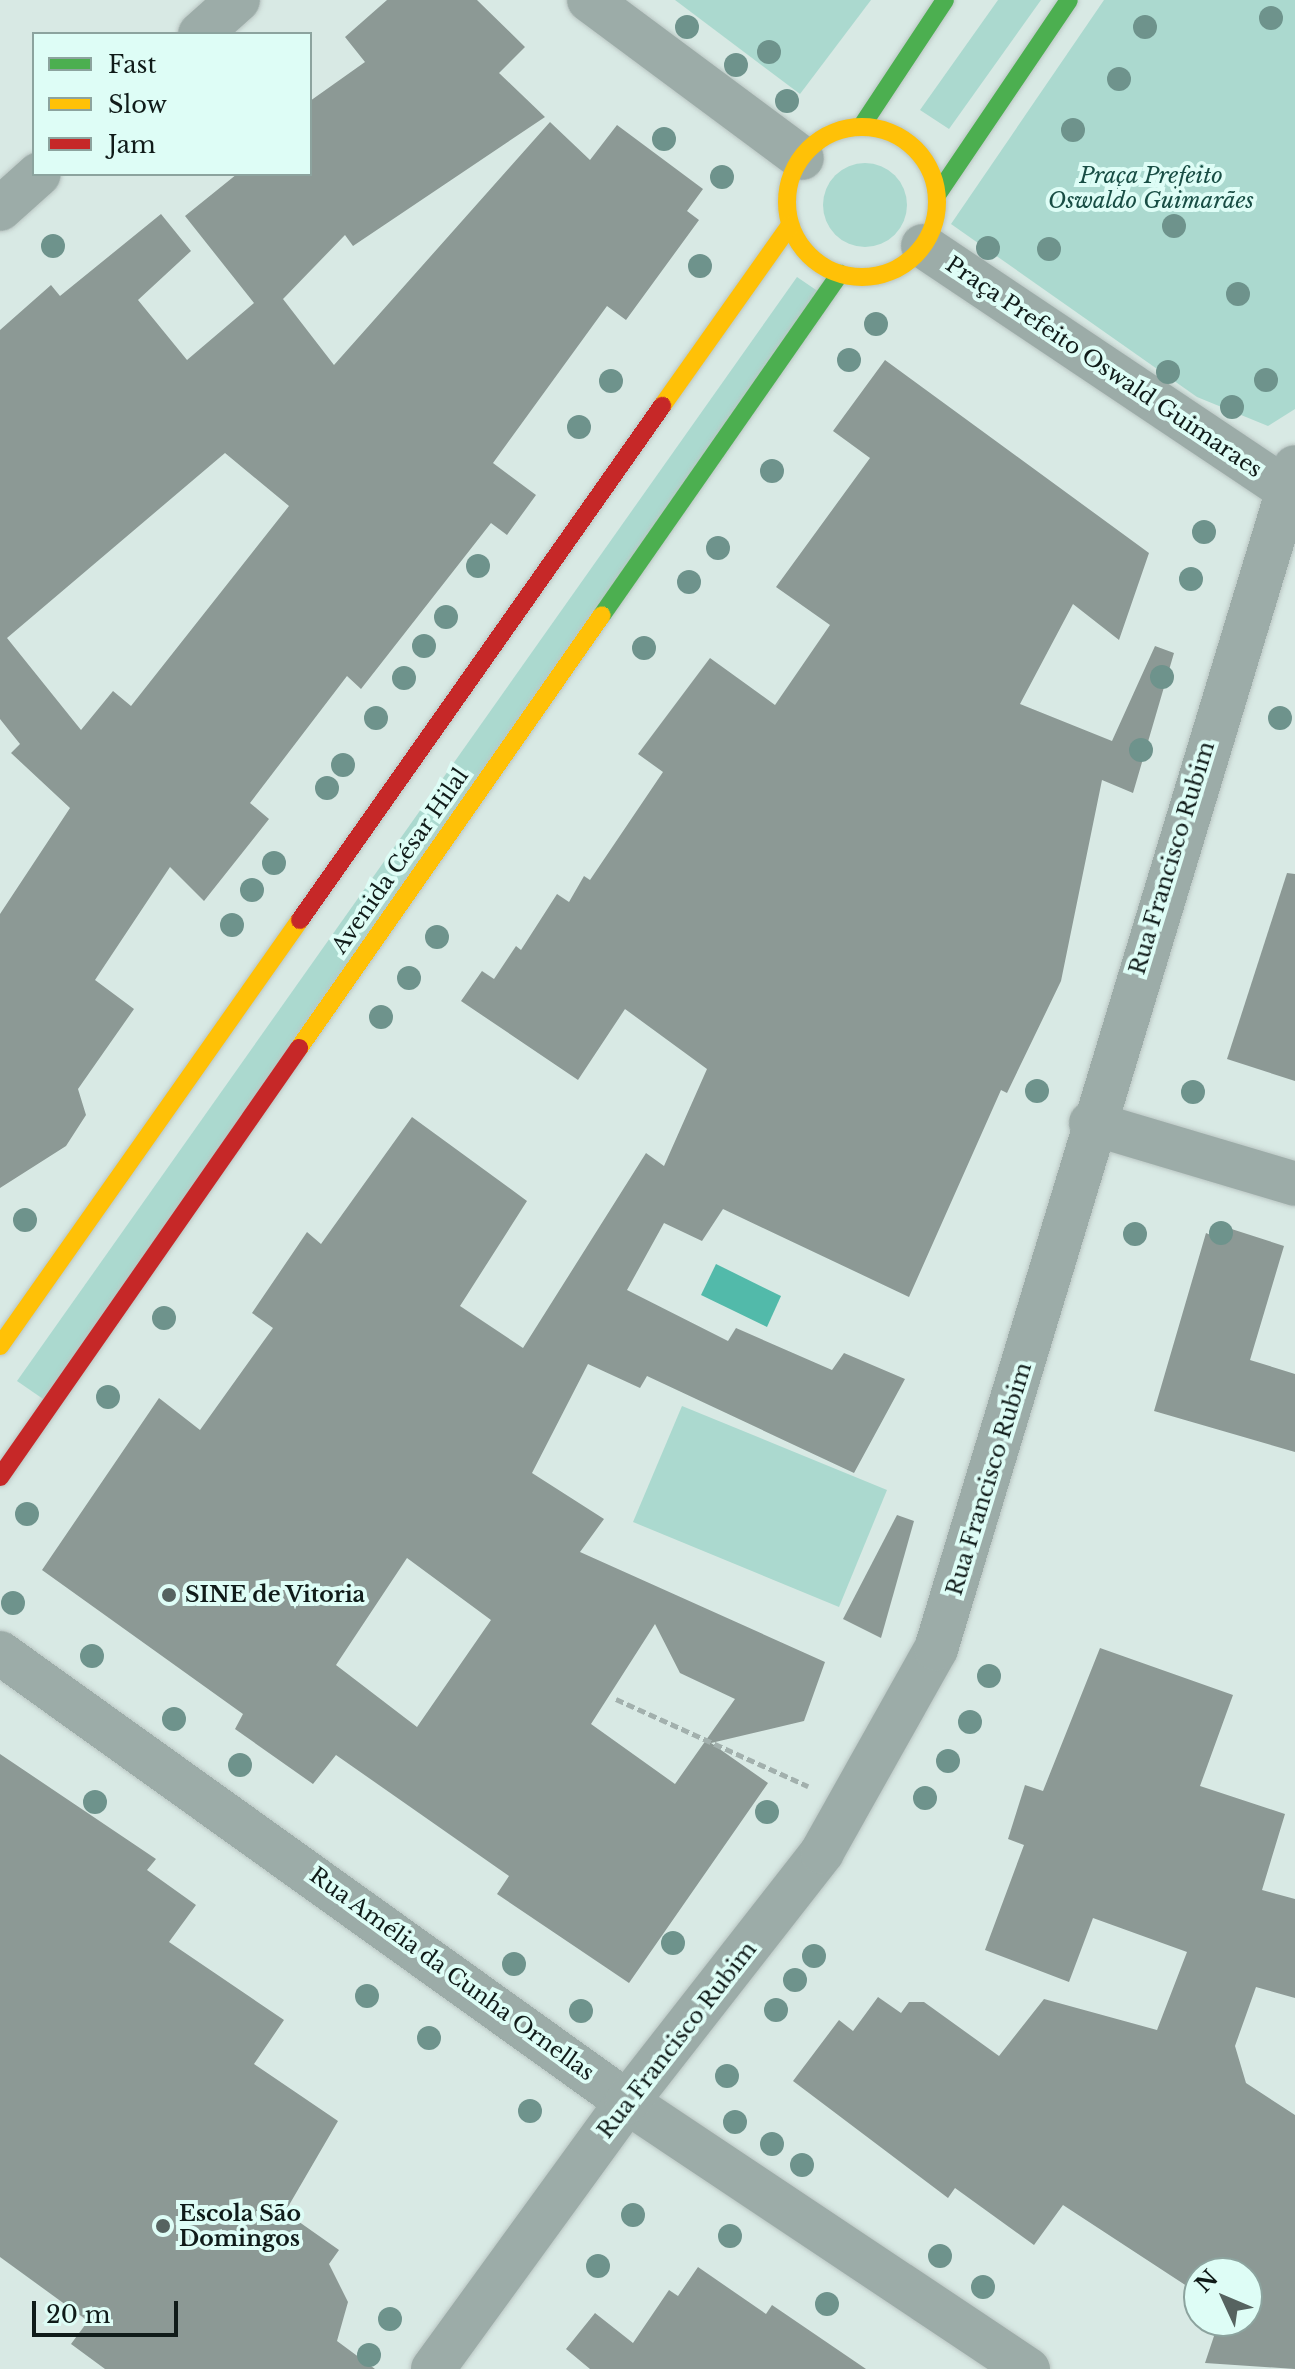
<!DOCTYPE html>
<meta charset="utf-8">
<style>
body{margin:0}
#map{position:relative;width:1295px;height:2369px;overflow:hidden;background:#d8e9e4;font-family:"Libre Baskerville",serif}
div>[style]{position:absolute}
.green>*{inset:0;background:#abd9cf}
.round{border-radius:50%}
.water>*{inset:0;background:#52baaa}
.building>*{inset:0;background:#8c9995}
.path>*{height:5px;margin-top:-2.5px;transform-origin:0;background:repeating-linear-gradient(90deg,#a2b0ad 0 8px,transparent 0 12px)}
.roads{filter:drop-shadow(0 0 2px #bac6c3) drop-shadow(0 0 2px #bac6c3)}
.street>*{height:44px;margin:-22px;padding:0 22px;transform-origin:22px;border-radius:22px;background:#9caca8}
.fast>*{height:18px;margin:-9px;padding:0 9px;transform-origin:9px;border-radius:9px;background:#4caf50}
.slow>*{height:18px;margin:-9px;padding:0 9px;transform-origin:9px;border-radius:9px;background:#ffc107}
.slow>.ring{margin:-9px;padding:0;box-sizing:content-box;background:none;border:18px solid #ffc107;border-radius:50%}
.jam>*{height:18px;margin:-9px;padding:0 9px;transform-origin:9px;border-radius:9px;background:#c62828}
.trees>*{width:24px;height:24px;margin:-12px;border-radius:50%;background:#6e938c}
.dots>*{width:22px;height:22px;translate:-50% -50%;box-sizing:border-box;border:4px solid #defdf6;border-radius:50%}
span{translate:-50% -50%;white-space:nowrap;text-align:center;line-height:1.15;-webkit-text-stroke:8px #defdf6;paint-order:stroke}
.park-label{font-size:22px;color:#184d44;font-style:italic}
.street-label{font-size:22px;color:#101b19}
.poi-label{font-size:22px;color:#101b19;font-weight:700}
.left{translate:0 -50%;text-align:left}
.legend{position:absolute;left:32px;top:32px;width:280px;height:144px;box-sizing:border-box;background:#defdf6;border:2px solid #8ca39e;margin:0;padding:10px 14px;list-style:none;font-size:24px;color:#101b19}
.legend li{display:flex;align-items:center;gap:16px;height:40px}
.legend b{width:40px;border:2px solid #8ca39e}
.north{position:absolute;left:1183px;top:2257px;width:80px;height:80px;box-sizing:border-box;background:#defdf6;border:2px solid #8ca39e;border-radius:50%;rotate:314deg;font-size:22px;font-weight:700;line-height:32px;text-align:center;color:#101b19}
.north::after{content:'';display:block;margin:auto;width:28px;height:36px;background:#566360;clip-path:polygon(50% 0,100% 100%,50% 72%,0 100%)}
.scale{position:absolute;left:32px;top:2301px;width:146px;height:36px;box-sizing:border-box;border:4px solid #101b19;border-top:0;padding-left:10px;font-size:24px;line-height:28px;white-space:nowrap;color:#101b19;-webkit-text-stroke:6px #defdf6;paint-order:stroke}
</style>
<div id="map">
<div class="green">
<i style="clip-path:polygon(675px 0,871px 0,800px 94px)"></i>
<i style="clip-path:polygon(998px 0,1041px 0,949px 129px,920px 110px)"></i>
<i style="clip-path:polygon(1104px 0,1295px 0,1295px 409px,1268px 426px,1197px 397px,951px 224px)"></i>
<i class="round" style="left:823px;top:163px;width:84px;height:84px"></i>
<i style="clip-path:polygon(797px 277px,822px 294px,46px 1401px,17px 1381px)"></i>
<i style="clip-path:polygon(682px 1406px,887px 1490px,839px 1607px,633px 1522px)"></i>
</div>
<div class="water">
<i style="clip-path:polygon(716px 1264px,781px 1296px,767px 1327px,701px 1295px)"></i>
</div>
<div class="building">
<i style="clip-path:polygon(evenodd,387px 0,477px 0,525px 47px,499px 73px,545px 117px,353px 246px,345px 235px,283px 299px,334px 365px,550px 122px,590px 160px,617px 125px,703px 189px,687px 211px,699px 220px,626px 320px,607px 306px,493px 463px,536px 495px,507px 535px,491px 523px,361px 689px,347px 676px,250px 803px,269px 819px,204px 901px,170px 867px,95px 980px,134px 1009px,78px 1089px,86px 1115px,66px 1146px,0 1188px,0 914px,70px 808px,11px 753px,20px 744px,0 719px,0 330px,51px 285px,60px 296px,161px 214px,191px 251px,138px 300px,187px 360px,254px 303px,185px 216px,237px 174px,310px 174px,310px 101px,365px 62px,345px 37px,387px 0,225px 453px,289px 506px,131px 706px,113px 691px,81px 730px,7px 638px,225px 453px)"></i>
<i style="clip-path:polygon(evenodd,885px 360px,1149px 553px,1119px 640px,1073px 604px,1020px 704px,1112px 741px,1155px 646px,1174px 653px,1133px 793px,1102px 780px,1061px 981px,1007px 1093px,1001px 1090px,909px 1297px,723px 1209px,702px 1241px,664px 1223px,627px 1290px,728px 1341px,736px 1328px,832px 1370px,844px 1353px,905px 1379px,854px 1473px,647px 1376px,640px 1388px,588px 1364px,532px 1473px,604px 1519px,580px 1552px,825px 1662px,804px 1721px,711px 1743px,768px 1783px,629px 1983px,497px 1894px,509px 1876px,336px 1755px,313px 1784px,235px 1729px,243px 1714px,42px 1570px,159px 1398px,200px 1430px,273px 1328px,252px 1313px,307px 1232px,321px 1244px,412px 1117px,527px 1201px,460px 1306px,523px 1348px,646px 1153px,664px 1166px,707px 1069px,625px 1009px,578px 1080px,461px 1001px,482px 971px,494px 979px,516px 946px,521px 950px,557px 894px,569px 902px,584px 876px,590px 880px,663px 772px,638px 754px,710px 658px,775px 705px,830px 625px,776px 587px,870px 458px,833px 431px,885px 360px,407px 1558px,491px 1620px,417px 1727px,336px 1665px,407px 1558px,885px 360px,655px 1624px,680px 1673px,735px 1699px,675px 1784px,591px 1724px,655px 1624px)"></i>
<i style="clip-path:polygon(1287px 873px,1295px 874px,1295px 1081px,1227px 1059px)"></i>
<i style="clip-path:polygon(1219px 1225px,1284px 1246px,1250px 1360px,1295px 1374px,1295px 1452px,1154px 1411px,1206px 1233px,1213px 1236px)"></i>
<i style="clip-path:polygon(897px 1515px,914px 1521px,881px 1638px,843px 1619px)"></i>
<i style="clip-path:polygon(1100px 1648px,1233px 1695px,1200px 1786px,1285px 1814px,1262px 1890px,1295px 1899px,1295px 1998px,1256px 1987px,1235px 2046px,1246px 2083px,1295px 2115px,1295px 2369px,1205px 2363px,1219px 2321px,1247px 2321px,1247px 2273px,1199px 2273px,1199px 2294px,1063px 2205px,1034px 2245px,955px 2188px,948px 2198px,793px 2081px,839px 2020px,853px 2031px,878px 1997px,901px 2013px,909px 2002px,924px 2002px,999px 2056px,1044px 1999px,1157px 2030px,1187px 1952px,1093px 1918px,1069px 1982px,985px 1950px,1024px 1845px,1008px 1839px,1025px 1785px,1043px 1791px)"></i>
<i style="clip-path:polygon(0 1754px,156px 1859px,147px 1870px,196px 1905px,169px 1942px,284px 2020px,254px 2064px,338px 2121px,285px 2212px,339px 2250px,329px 2264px,348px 2302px,337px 2341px,375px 2369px,105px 2369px,71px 2344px,88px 2321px,0 2257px)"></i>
<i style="clip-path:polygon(698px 2267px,766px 2314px,772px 2305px,866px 2369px,590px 2369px,566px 2349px,595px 2313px,633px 2343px,669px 2290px,678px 2296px)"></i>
</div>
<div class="path">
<i style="left:616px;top:1699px;width:211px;rotate:24.4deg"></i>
</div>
<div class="roads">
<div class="street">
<i style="left:589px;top:0;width:265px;rotate:36.6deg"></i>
<i style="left:200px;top:34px;width:51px;rotate:-41.8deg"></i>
<i style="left:0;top:209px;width:52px;rotate:-41.9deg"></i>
<i style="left:923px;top:246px;width:435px;rotate:33.8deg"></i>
<i style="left:1091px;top:1123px;width:213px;rotate:16.6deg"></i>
<i style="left:0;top:1653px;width:771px;rotate:35.61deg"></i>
<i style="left:627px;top:2102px;width:482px;rotate:33.7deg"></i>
<i style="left:433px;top:2369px;width:330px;rotate:-54deg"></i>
<i style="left:627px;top:2102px;width:317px;rotate:-52deg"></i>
<i style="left:822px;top:1852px;width:233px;rotate:-60.7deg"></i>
<i style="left:936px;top:1649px;width:1235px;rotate:-73.11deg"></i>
</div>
<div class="fast">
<i style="left:861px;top:127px;width:152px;rotate:-56.5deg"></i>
<i style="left:937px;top:195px;width:235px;rotate:-55.9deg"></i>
<i style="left:602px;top:615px;width:416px;rotate:-55.1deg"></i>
</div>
<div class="slow">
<i class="ring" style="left:787px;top:127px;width:132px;height:132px"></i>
<i style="left:662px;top:406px;width:222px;rotate:-54.7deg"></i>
<i style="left:299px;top:1048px;width:528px;rotate:-55.02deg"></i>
<i style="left:0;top:1346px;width:521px;rotate:-54.85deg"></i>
</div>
<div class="jam">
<i style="left:300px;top:920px;width:629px;rotate:-54.84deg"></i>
<i style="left:0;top:1477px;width:523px;rotate:-55.12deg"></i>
</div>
</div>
<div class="trees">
<i style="left:1271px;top:18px"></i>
<i style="left:687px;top:27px"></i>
<i style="left:1145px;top:27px"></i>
<i style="left:769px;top:52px"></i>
<i style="left:736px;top:65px"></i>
<i style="left:1119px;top:79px"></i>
<i style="left:787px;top:101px"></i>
<i style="left:1073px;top:130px"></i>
<i style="left:664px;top:139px"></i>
<i style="left:722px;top:177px"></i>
<i style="left:1174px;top:226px"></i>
<i style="left:53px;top:246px"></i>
<i style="left:988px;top:248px"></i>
<i style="left:1049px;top:249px"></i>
<i style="left:700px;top:266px"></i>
<i style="left:1238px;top:294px"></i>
<i style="left:876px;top:324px"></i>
<i style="left:849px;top:360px"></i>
<i style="left:1168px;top:372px"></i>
<i style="left:1266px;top:380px"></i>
<i style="left:611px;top:381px"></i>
<i style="left:1232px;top:407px"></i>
<i style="left:579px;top:427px"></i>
<i style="left:772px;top:471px"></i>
<i style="left:1204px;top:532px"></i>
<i style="left:718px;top:548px"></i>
<i style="left:478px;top:566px"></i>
<i style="left:1191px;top:579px"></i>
<i style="left:689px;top:582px"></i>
<i style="left:446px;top:617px"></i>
<i style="left:424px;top:646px"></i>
<i style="left:644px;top:648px"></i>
<i style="left:1162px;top:677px"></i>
<i style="left:404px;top:678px"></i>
<i style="left:376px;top:718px"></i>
<i style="left:1280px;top:718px"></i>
<i style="left:1141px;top:750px"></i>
<i style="left:343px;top:765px"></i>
<i style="left:327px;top:788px"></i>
<i style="left:274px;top:863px"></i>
<i style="left:252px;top:890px"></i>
<i style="left:232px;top:925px"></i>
<i style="left:437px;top:937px"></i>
<i style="left:409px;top:978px"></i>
<i style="left:381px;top:1017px"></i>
<i style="left:1037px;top:1091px"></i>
<i style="left:1193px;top:1092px"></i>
<i style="left:25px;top:1220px"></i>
<i style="left:1221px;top:1233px"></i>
<i style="left:1135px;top:1234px"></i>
<i style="left:164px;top:1318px"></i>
<i style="left:108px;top:1397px"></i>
<i style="left:27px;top:1514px"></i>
<i style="left:13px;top:1603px"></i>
<i style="left:92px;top:1656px"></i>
<i style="left:989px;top:1676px"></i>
<i style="left:174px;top:1719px"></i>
<i style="left:970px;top:1722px"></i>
<i style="left:948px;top:1761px"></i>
<i style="left:240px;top:1765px"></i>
<i style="left:925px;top:1798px"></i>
<i style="left:95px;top:1802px"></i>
<i style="left:767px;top:1812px"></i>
<i style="left:673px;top:1943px"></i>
<i style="left:814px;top:1956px"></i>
<i style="left:514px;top:1964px"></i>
<i style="left:795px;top:1980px"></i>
<i style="left:367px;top:1996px"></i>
<i style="left:776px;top:2010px"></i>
<i style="left:581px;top:2011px"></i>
<i style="left:429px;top:2038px"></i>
<i style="left:727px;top:2076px"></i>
<i style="left:530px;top:2111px"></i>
<i style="left:735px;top:2122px"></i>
<i style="left:772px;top:2144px"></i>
<i style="left:802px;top:2165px"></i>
<i style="left:633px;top:2215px"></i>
<i style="left:730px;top:2236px"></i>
<i style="left:940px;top:2256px"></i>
<i style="left:598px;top:2266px"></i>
<i style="left:983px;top:2287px"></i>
<i style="left:827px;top:2304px"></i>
<i style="left:390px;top:2319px"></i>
<i style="left:369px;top:2355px"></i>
</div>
<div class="dots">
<i style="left:169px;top:1595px;background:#566360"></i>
<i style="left:163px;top:2226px;background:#566360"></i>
</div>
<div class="park-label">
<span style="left:1151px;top:188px">Praça Prefeito<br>Oswaldo Guimarães</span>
</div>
<div class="street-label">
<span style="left:1104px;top:367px;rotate:34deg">Praça Prefeito Oswald Guimaraes</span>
<span style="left:1172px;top:858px;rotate:-73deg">Rua Francisco Rubim</span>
<span style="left:400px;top:861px;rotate:-55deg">Avenida César Hilal</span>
<span style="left:989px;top:1479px;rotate:-73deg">Rua Francisco Rubim</span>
<span style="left:452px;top:1974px;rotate:36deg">Rua Amélia da Cunha Ornellas</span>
<span style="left:677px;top:2040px;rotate:-52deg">Rua Francisco Rubim</span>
</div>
<div class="poi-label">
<span class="left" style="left:185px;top:1595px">SINE de Vitoria</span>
<span class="left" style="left:179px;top:2226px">Escola São<br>Domingos</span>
</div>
<ul class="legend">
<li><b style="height:10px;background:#4caf50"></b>Fast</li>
<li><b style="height:10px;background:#ffc107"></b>Slow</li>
<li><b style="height:10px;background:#c62828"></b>Jam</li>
</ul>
<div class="north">N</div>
<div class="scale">20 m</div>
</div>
